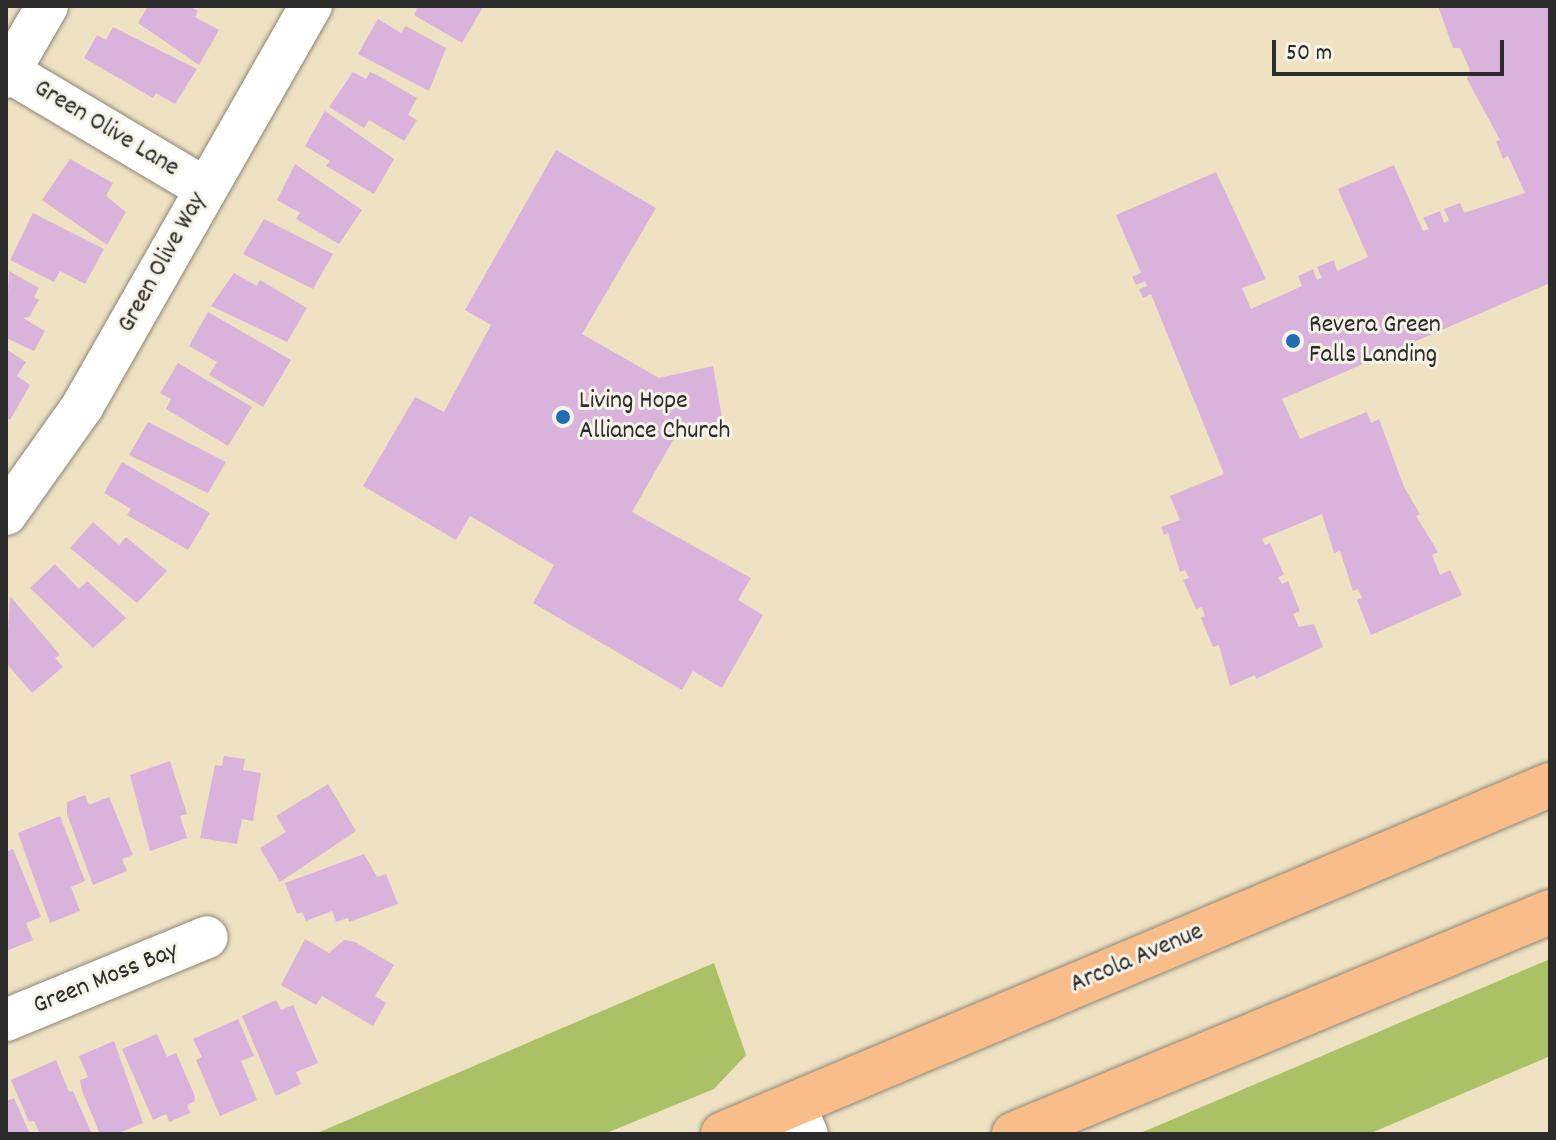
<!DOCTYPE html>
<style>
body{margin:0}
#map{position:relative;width:1556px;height:1140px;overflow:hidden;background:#eee2c3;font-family:Dekko,sans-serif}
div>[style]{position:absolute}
.green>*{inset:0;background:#abc166}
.building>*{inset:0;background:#dab3dc}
.roads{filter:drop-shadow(0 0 2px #8c8677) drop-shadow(0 0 2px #8c8677)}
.minor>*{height:42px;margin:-21px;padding:0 21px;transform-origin:21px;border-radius:21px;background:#fff}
.major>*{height:44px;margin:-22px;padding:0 22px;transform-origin:22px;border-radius:22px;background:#f8bd89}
.dots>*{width:22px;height:22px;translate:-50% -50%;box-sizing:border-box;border:4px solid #f7f3e8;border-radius:50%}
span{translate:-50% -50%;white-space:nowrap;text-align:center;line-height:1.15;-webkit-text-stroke:6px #f7f3e8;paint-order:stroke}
.street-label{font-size:26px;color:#2b2b2b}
.poi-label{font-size:26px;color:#2b2b2b}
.left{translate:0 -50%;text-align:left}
.frame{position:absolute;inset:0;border:8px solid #2b2b2b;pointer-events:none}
.scale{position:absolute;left:1272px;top:40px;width:232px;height:36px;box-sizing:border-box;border:4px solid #2b2b2b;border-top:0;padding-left:10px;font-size:24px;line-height:28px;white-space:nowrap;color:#2b2b2b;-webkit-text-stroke:6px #f7f3e8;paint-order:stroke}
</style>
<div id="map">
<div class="green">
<i style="clip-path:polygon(1550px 959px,1550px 1056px,1369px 1134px,1138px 1134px)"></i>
<i style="clip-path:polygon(714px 963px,746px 1055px,714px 1089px,604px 1134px,315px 1134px)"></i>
</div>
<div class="building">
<i style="clip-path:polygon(148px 6px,189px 6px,198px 11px,195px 17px,219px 30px,199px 65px,138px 23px)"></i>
<i style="clip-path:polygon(412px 6px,481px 6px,483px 7px,462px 43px,414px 15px,417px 9px)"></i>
<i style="clip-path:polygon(1438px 6px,1550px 6px,1550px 283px,1282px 399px,1300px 439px,1367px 412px,1371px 423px,1379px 419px,1404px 487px,1420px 514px,1416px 516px,1438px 552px,1432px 555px,1440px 575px,1450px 570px,1462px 595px,1371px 635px,1357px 600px,1362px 598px,1358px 589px,1353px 591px,1340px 551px,1334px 553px,1322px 514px,1262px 539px,1265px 545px,1270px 543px,1284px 575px,1278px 577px,1282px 584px,1288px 581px,1300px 611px,1293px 614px,1299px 627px,1314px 624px,1323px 647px,1256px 679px,1255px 675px,1230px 686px,1219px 645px,1213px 647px,1201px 618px,1205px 616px,1202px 607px,1196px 609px,1183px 580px,1189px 578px,1185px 570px,1180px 572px,1168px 533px,1164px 535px,1161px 527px,1180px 520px,1170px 496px,1224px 474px,1151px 294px,1143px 298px,1139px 289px,1147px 286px,1145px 281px,1136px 285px,1132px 277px,1141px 273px,1116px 215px,1216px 172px,1266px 279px,1242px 288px,1251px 309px,1302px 286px,1298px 276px,1313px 269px,1317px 280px,1322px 278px,1317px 267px,1334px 260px,1337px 271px,1368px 257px,1338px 189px,1394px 165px,1423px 231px,1429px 229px,1423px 218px,1440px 211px,1444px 223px,1449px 220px,1444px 209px,1460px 203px,1464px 213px,1525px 193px,1508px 156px,1503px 159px,1496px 141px,1500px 140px,1467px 79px,1470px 70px,1460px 48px,1453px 48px)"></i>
<i style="clip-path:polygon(378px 19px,401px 33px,406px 26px,446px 48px,429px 91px,358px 54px)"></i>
<i style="clip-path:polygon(113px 27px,197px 69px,175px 104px,156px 93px,153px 98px,84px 58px,97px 35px,106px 40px)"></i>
<i style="clip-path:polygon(353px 72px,366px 79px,370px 72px,377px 75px,417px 98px,408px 115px,417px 120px,404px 141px,369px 120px,364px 128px,329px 107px)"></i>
<i style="clip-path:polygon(325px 111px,394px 159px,374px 194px,326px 166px,330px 161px,305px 146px)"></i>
<i style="clip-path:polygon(556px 150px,656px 208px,582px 334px,659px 378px,713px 366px,723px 423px,676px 435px,632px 512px,751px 578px,738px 600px,763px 615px,722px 688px,693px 671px,682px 690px,533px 603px,554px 565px,470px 516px,456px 540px,363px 486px,415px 397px,444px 412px,491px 325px,465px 310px)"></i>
<i style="clip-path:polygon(70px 159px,113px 183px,106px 196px,126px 212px,107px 245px,42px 200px)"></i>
<i style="clip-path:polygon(295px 164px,362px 210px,339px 244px,296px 219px,300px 213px,277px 200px)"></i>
<i style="clip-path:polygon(33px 213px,104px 249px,85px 284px,60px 271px,54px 282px,10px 260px)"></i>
<i style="clip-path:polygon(264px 219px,333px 254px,313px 289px,243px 254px)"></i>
<i style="clip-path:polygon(9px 271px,39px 288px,34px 297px,39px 300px,29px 317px,23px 318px,45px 331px,34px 351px,6px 338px)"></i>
<i style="clip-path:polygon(234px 273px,257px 286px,260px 280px,307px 308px,287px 342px,211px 306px)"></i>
<i style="clip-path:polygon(208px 312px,291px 360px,263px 407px,209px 375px,217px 362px,189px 346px)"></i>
<i style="clip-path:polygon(6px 349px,26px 362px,17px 376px,30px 385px,10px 420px,6px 417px)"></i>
<i style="clip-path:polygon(178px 363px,252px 407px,228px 446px,166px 409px,171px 399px,160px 393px)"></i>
<i style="clip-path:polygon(148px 422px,226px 462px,208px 493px,129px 455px)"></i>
<i style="clip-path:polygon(122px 462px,210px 513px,188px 550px,127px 515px,131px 509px,104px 493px)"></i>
<i style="clip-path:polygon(93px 522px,119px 545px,126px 537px,167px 571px,137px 603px,70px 548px)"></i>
<i style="clip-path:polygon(55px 564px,79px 589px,87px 581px,126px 618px,93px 648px,30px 588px)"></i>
<i style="clip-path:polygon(10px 596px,60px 655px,55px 658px,63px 667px,32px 693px,6px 663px)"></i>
<i style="clip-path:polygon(224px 756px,245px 759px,243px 770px,261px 773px,253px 821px,242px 819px,237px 844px,200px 838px,215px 765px,222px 766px)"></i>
<i style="clip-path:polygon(170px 761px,187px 814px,180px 816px,187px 838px,150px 851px,130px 775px)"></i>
<i style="clip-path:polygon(328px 784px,356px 831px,280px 882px,260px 848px,286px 832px,276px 816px)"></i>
<i style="clip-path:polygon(85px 795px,89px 805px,109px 797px,133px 855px,122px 859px,127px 871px,93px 885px,67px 814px,67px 802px)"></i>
<i style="clip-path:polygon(60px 816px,85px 881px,71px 887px,80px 911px,50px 923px,18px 833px)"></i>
<i style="clip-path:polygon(13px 849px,41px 917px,26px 923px,33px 940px,6px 951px,6px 852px)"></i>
<i style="clip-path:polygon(364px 854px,377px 877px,386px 874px,398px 904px,349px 922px,348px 918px,336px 922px,332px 911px,306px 921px,302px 912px,297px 914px,285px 883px)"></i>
<i style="clip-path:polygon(305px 939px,329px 953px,344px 940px,355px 942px,394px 965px,375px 996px,386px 1003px,373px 1026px,322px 996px,316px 1005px,281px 985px)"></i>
<i style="clip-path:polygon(276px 1000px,281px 1010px,293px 1005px,318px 1063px,296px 1072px,301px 1084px,276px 1096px,242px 1016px)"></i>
<i style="clip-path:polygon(238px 1019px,254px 1056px,241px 1061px,257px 1100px,220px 1116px,196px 1060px,202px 1057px,193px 1039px)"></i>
<i style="clip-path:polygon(157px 1034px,167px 1057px,176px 1053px,194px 1094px,195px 1101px,187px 1105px,190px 1113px,169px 1122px,166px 1114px,153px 1120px,122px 1049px)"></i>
<i style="clip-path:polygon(114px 1041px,143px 1123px,116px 1134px,100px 1134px,82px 1091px,80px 1080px,88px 1077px,79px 1056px)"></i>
<i style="clip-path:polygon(56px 1060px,69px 1092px,73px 1091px,92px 1134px,40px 1134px,34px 1121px,29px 1122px,11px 1080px)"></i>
<i style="clip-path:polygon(14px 1098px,30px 1134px,6px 1134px,6px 1101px)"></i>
</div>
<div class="roads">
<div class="minor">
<i style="left:6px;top:70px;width:231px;rotate:30.7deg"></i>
<i style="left:6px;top:77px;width:82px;rotate:-60deg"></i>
<i style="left:6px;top:514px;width:131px;rotate:-54.6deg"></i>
<i style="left:82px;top:407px;width:462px;rotate:-60.3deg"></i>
<i style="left:6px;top:1020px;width:217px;rotate:-22.4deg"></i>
<i style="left:794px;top:1104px;width:33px;rotate:67deg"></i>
</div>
<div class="major">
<i style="left:723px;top:1134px;width:898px;rotate:-22.88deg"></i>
<i style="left:1014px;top:1134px;width:580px;rotate:-22.5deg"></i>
</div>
</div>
<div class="dots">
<i style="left:1293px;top:341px;background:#1f6fb2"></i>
<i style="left:563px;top:417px;background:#1f6fb2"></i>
</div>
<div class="street-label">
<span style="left:106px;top:129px;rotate:31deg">Green Olive Lane</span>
<span style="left:163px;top:263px;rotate:-61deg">Green Olive Way</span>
<span style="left:1137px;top:959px;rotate:-23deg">Arcola Avenue</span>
<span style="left:106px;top:979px;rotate:-22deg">Green Moss Bay</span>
</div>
<div class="poi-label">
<span class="left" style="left:1309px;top:341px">Revera Green<br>Falls Landing</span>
<span class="left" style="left:579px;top:417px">Living Hope<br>Alliance Church</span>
</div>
<div class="frame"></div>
<div class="scale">50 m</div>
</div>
